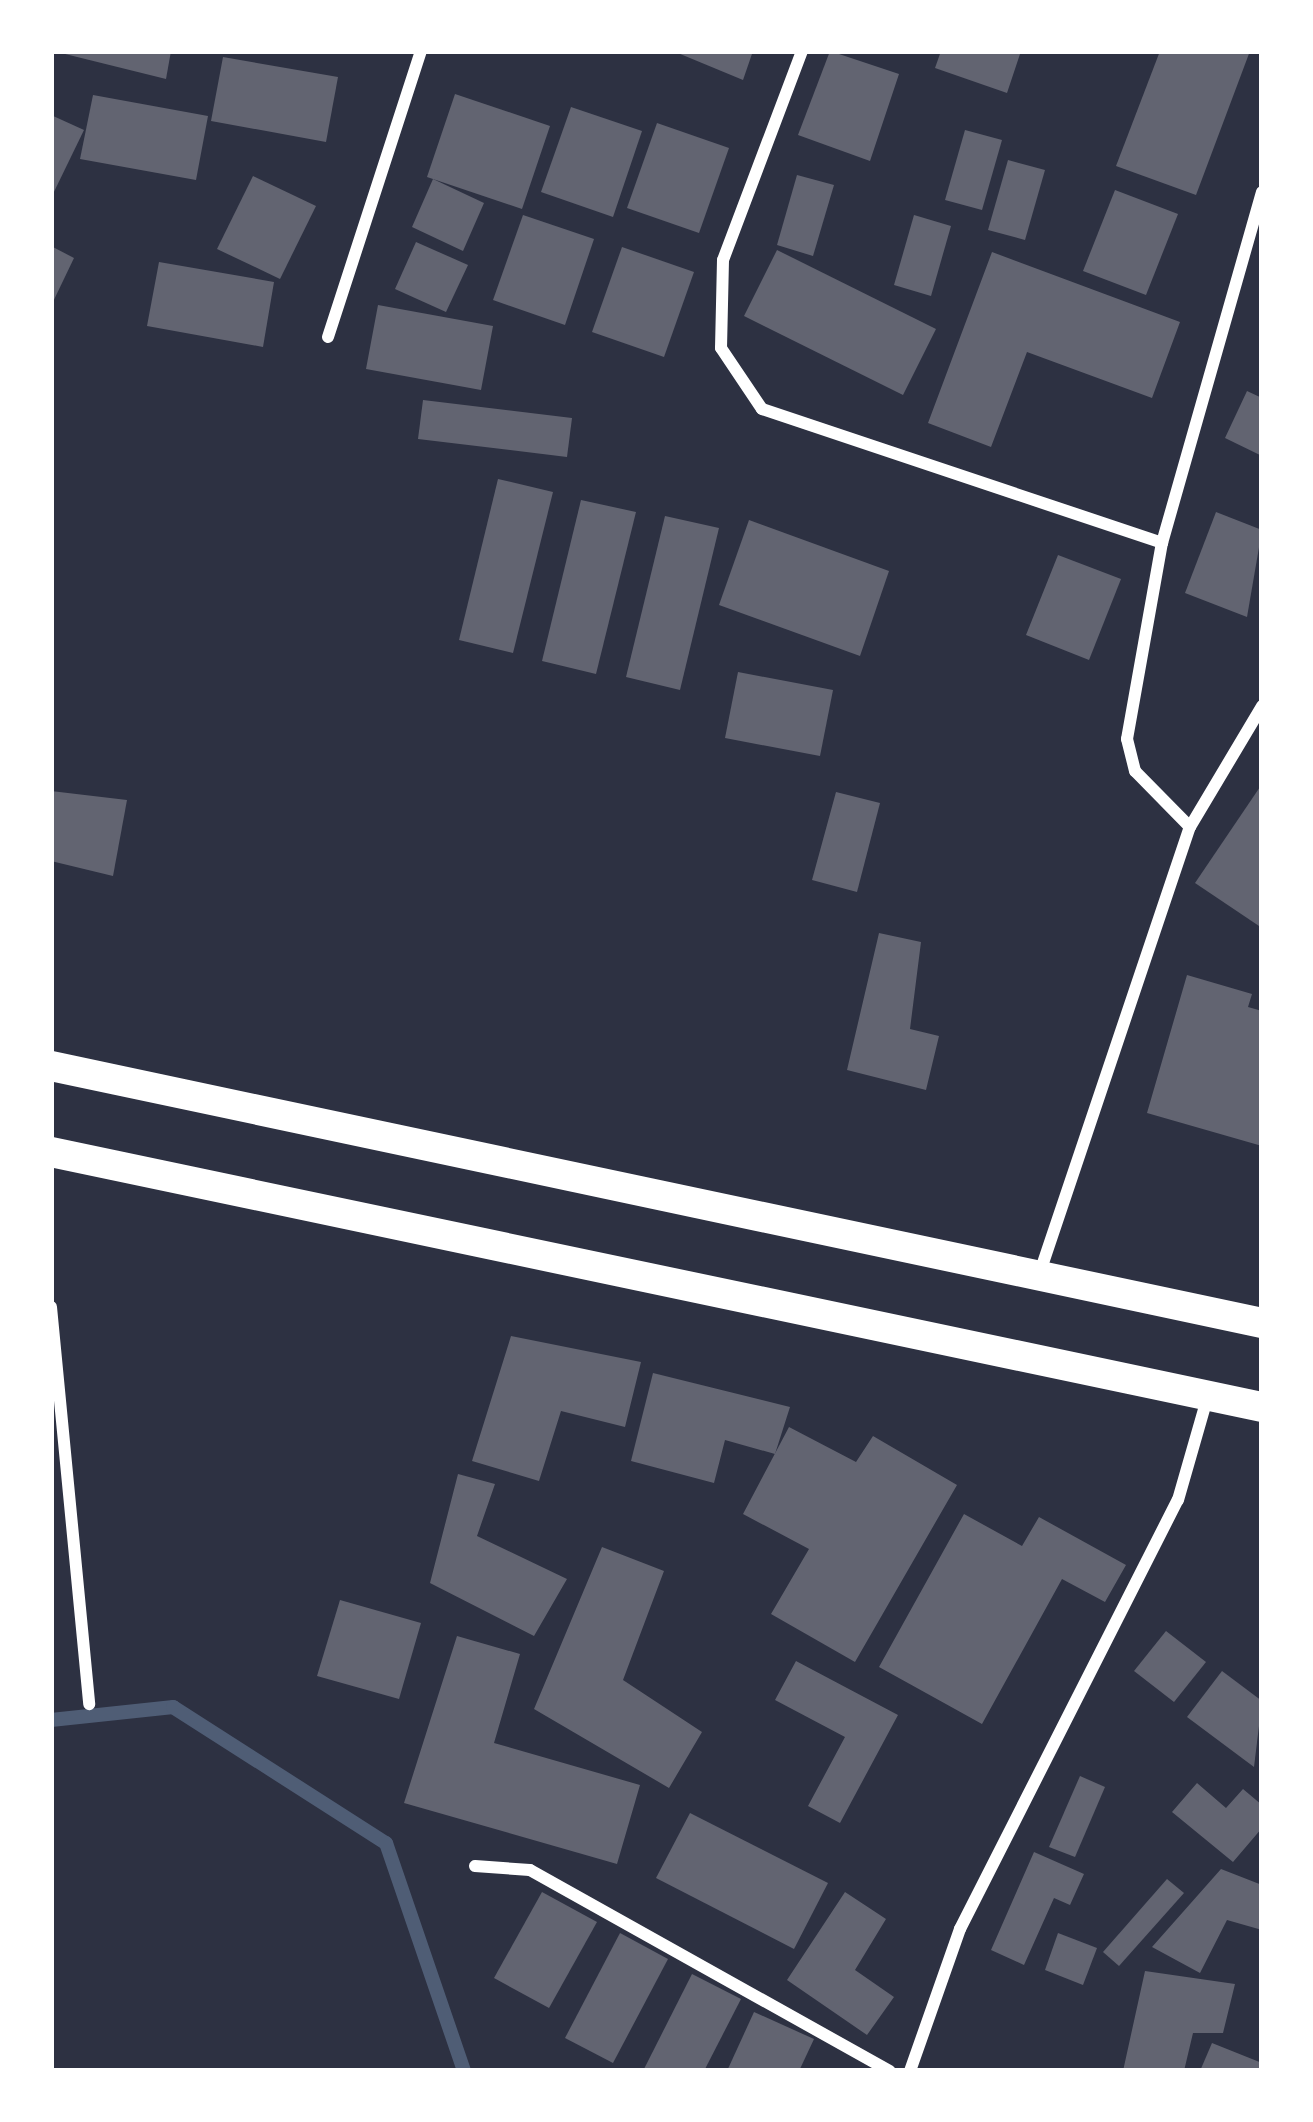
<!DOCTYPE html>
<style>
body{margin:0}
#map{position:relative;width:1313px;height:2122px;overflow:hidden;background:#2d3142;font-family:Karla,sans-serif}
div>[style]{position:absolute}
.stream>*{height:14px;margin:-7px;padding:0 7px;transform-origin:7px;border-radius:7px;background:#4f5d75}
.building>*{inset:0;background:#626471}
.minor>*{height:12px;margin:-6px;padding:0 6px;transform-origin:6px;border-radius:6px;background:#fff}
.primary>*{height:30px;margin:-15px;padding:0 15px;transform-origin:15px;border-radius:15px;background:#fff}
span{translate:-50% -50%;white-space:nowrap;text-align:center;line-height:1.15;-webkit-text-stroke:12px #fff;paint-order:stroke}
.frame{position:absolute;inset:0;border:54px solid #fff;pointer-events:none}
</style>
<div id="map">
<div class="stream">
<i style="left:51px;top:1720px;width:123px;rotate:-6.1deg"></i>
<i style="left:173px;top:1707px;width:253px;rotate:32.6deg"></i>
<i style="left:386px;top:1843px;width:241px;rotate:71.1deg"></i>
</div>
<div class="building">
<i style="clip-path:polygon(53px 51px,171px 51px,166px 79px)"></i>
<i style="clip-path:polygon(673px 51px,753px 51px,743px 80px)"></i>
<i style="clip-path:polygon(830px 51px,899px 74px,870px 161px,798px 135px)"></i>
<i style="clip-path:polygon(941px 51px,1021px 51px,1007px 93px,935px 68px)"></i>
<i style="clip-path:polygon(1160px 51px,1250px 51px,1196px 195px,1116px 166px)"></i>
<i style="clip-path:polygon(223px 57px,338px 77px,326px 142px,211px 121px)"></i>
<i style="clip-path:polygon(455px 94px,550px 126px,522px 209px,427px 177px)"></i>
<i style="clip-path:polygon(93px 95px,208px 116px,196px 180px,80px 159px)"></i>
<i style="clip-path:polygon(571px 107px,642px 131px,613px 217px,541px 192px)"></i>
<i style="clip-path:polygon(51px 115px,84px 130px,51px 198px)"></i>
<i style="clip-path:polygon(657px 123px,729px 148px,699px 233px,627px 208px)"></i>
<i style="clip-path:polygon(965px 130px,1002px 140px,982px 210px,945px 200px)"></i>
<i style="clip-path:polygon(1008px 160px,1045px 170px,1025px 240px,988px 230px)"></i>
<i style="clip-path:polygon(797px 175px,834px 185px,813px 256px,777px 245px)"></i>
<i style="clip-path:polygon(253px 176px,316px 206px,280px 279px,217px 249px)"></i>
<i style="clip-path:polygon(433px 179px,484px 203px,463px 251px,412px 227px)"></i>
<i style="clip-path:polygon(1115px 190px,1178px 214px,1146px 295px,1083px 271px)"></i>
<i style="clip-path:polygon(523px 215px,594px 239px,565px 325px,493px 300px)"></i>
<i style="clip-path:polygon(914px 215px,951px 226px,931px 296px,894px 285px)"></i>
<i style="clip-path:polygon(416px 242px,468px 265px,446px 312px,395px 289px)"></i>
<i style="clip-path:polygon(51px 246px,74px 258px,51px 306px)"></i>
<i style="clip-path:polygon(622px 247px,694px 272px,664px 357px,592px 332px)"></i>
<i style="clip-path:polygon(777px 250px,936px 329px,903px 395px,744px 316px)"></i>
<i style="clip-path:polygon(992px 252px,1180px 322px,1152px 398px,1027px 352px,991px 447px,928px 423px)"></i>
<i style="clip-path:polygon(159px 262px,274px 282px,263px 347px,147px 326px)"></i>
<i style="clip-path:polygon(378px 305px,493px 326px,481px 390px,366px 369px)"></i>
<i style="clip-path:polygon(1247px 391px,1262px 398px,1262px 456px,1225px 438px)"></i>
<i style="clip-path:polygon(423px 400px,572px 418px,567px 457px,418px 439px)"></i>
<i style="clip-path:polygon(498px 479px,553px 492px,513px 653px,459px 640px)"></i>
<i style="clip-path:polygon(581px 500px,636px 512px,596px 674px,542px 661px)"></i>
<i style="clip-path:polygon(1216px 512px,1262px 530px,1247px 617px,1185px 593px)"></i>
<i style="clip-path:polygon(665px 516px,719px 528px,680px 690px,626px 677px)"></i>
<i style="clip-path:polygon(749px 520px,889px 571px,860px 656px,719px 605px)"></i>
<i style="clip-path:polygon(1058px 555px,1121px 579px,1089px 660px,1026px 635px)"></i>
<i style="clip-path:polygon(738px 672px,833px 690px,820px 756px,725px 738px)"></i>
<i style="clip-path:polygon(1262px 784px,1262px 928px,1195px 883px)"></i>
<i style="clip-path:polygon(51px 791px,127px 800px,113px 876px,51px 861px)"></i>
<i style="clip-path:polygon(836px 792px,880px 803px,857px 892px,812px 880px)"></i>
<i style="clip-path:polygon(879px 933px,921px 942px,910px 1029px,939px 1036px,926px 1090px,847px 1070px)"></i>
<i style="clip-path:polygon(1187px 975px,1252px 994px,1248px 1007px,1262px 1011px,1262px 1146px,1147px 1113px)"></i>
<i style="clip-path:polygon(511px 1336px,641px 1362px,625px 1427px,561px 1411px,539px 1481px,472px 1461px)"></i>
<i style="clip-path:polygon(653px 1373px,790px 1407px,775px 1454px,725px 1440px,714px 1483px,631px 1461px)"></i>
<i style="clip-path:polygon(789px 1427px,856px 1462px,873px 1436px,957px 1485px,855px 1662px,771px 1614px,809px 1549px,743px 1514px)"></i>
<i style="clip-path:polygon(458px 1474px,495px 1484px,477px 1536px,567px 1579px,534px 1636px,430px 1583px)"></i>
<i style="clip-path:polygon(964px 1514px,1022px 1546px,1039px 1517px,1126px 1565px,1105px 1602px,1062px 1579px,982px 1724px,879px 1667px)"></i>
<i style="clip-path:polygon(602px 1547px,664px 1571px,623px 1680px,702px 1732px,669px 1788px,534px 1709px)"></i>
<i style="clip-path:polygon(340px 1600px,421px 1623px,399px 1699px,317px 1676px)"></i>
<i style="clip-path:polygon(1166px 1631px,1206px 1662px,1174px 1702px,1134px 1671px)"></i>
<i style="clip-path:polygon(457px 1636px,520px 1654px,494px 1743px,640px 1785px,617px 1864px,404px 1803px)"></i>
<i style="clip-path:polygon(796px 1661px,898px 1715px,840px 1823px,808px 1806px,845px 1737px,775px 1700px)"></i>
<i style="clip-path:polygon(1222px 1671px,1262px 1701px,1254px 1767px,1187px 1717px)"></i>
<i style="clip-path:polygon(1080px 1776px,1105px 1787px,1075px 1857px,1049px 1847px)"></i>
<i style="clip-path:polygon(1197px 1783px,1226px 1808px,1243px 1789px,1262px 1805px,1262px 1828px,1233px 1862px,1172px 1812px)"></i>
<i style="clip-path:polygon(690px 1813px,828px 1883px,794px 1949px,656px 1878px)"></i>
<i style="clip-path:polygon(1034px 1852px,1084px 1874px,1070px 1905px,1054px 1898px,1024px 1965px,991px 1950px)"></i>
<i style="clip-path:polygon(1221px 1869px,1262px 1885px,1262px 1930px,1227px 1920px,1200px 1973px,1152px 1947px)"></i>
<i style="clip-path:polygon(1167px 1879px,1184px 1893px,1119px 1966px,1103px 1952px)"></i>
<i style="clip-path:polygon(542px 1892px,597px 1922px,549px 2008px,494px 1978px)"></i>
<i style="clip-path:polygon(845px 1892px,886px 1919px,855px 1970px,894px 1997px,867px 2035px,787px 1980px)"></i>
<i style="clip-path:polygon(620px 1933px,668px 1959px,613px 2063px,565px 2038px)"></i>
<i style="clip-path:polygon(1058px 1933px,1097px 1948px,1083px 1985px,1045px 1970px)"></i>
<i style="clip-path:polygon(1145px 1971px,1235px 1984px,1223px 2033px,1193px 2033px,1184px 2071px,1123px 2071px)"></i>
<i style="clip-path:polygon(692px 1974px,741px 1999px,704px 2071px,643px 2071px)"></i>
<i style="clip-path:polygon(754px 2012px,814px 2039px,799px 2071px,727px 2071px)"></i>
<i style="clip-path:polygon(1212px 2043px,1262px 2063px,1262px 2071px,1200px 2071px)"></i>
</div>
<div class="minor">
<i style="left:802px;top:51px;width:223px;rotate:110.7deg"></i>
<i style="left:723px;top:260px;width:88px;rotate:91.3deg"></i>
<i style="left:721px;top:348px;width:73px;rotate:56.1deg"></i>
<i style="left:762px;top:409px;width:422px;rotate:18.5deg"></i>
<i style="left:328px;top:337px;width:301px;rotate:-72deg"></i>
<i style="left:1190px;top:827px;width:78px;rotate:-134.5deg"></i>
<i style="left:1135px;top:771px;width:33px;rotate:-104deg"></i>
<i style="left:1127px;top:739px;width:199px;rotate:-79.9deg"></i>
<i style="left:1162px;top:543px;width:365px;rotate:-74.1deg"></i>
<i style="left:1040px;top:1272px;width:470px;rotate:-71.4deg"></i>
<i style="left:1190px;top:827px;width:141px;rotate:-59.2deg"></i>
<i style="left:51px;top:1307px;width:399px;rotate:84.5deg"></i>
<i style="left:475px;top:1866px;width:55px;rotate:4.2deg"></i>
<i style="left:530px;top:1870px;width:412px;rotate:29.2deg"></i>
<i style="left:910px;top:2071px;width:151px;rotate:-70.6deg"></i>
<i style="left:960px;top:1929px;width:481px;rotate:-63.1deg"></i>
<i style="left:1178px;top:1500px;width:105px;rotate:-74deg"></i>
</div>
<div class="primary">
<i style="left:51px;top:1066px;width:1238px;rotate:11.98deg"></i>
<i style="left:51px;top:1152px;width:1238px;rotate:11.89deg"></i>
</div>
<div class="frame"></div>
</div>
